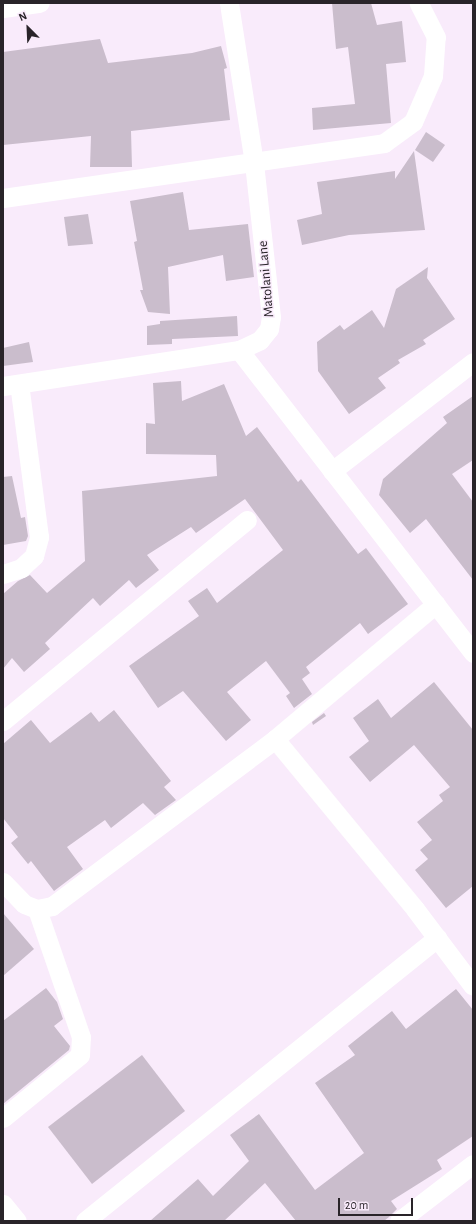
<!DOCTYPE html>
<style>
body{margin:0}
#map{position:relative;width:476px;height:1224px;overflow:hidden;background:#f9ebfb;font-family:"Alegreya Sans",sans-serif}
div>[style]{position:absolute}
.building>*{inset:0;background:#cabdcc}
.minor>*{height:19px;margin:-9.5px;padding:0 9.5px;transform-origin:9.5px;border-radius:9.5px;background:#fff}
span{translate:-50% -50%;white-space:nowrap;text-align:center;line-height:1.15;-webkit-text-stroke:3px #f9ebfb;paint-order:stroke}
.street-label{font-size:14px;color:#292429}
.frame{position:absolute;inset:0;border:4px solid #292429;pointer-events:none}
.north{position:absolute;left:8px;top:8px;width:40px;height:40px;-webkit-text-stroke:3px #f9ebfb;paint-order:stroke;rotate:336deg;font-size:11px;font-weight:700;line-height:16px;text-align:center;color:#292429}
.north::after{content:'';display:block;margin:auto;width:14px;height:18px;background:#292429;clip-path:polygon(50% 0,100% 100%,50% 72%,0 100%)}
.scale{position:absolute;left:338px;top:1198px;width:75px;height:18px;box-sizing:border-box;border:2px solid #292429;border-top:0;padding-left:5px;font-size:12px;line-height:14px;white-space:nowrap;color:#292429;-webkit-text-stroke:3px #f9ebfb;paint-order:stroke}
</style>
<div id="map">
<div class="building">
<i style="clip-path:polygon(332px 3px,371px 3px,377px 25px,402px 21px,406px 62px,386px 64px,391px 123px,313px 130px,312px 108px,355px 104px,348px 47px,336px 49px)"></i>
<i style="clip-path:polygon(100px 39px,108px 63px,192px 53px,221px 46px,227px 68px,224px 69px,230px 120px,131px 131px,132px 167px,90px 167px,91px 136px,3px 145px,3px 52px)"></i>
<i style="clip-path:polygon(426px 132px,445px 145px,433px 162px,415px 150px)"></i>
<i style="clip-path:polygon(414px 151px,425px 230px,349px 235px,302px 245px,297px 220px,322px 214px,317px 182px,395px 171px,395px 179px)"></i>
<i style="clip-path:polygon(183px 192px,189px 230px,248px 224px,254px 277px,226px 281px,223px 255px,168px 267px,170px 314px,148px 312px,140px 290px,143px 290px,134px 242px,137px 241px,130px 201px)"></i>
<i style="clip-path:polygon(88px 214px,93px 244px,68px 246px,64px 217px)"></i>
<i style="clip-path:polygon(428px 267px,427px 278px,455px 319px,423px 340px,426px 344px,398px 360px,400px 363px,378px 378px,386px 388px,349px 414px,318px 371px,317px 342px,340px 325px,344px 330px,372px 310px,384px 328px,396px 289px)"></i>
<i style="clip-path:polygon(237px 316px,238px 336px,172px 339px,172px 344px,147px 345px,147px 326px,160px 324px,160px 321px)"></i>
<i style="clip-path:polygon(29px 342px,33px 362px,3px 366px,3px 348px)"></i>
<i style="clip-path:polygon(181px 381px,182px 401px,224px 384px,246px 436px,257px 427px,298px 482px,301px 479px,358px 554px,366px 548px,408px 604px,368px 634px,360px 623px,306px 667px,310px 673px,302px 679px,312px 694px,294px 708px,286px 696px,290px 693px,266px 661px,227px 692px,251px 720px,226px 741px,183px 691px,158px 708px,129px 666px,199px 616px,188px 601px,207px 588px,217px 603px,283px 550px,245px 499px,196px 533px,191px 527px,147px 555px,159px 570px,136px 588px,129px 580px,100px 606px,93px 598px,45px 643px,50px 649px,24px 672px,12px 658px,3px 669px,3px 594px,18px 581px,30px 575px,47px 593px,85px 561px,82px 491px,217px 476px,216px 455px,146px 454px,146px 423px,155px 424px,153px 383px)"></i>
<i style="clip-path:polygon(473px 396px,473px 460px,452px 474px,473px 502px,473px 580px,426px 519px,410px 533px,379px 495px,383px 479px,447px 423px,443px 417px)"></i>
<i style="clip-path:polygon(12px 476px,21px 518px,25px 517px,28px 536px,26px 541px,3px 545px,3px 477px)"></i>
<i style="clip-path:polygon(434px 682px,473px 730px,473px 886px,446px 908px,415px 870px,428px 859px,420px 850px,432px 840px,417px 822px,443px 801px,439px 795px,450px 787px,414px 745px,370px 782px,349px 757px,369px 741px,353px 718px,378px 699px,391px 718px)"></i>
<i style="clip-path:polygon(114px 710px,171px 781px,164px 787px,176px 800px,155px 815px,143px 803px,111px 828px,105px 820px,67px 847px,83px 869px,54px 891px,31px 861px,28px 864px,11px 843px,18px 837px,3px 818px,3px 744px,31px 720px,50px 743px,91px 712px,99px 722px)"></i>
<i style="clip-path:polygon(324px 713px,326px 716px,313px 725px,312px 722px)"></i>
<i style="clip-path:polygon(3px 913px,34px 949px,3px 976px)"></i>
<i style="clip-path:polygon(46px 988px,57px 1002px,63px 1019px,54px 1026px,70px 1046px,69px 1050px,3px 1104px,3px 1021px)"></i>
<i style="clip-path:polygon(456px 989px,473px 1010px,473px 1136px,437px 1160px,442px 1169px,391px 1201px,397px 1209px,389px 1217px,384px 1221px,296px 1221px,265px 1183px,224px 1221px,150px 1221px,198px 1179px,213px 1196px,249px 1161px,230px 1135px,259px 1114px,315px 1190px,364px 1153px,315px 1083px,355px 1055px,348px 1046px,392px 1011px,406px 1029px)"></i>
<i style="clip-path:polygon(142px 1055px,185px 1111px,92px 1184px,48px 1127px)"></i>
</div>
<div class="minor">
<i style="left:3px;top:8px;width:37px;rotate:-8deg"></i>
<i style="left:3px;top:198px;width:385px;rotate:-8.2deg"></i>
<i style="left:384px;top:143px;width:36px;rotate:-36deg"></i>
<i style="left:413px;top:122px;width:50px;rotate:-66.5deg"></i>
<i style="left:433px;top:76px;width:39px;rotate:-86deg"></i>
<i style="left:436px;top:37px;width:38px;rotate:-117deg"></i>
<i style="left:239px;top:350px;width:383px;rotate:52.3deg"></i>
<i style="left:3px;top:386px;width:239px;rotate:-8.7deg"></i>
<i style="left:239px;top:350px;width:23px;rotate:-25deg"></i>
<i style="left:260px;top:340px;width:14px;rotate:-51deg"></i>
<i style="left:269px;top:329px;width:12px;rotate:-81deg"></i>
<i style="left:271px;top:317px;width:155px;rotate:-96.3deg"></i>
<i style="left:254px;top:163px;width:162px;rotate:-98.9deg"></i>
<i style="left:332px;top:471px;width:178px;rotate:-37.7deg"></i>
<i style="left:3px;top:574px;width:19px;rotate:-18deg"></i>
<i style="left:21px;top:568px;width:18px;rotate:-43deg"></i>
<i style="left:34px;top:556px;width:20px;rotate:-75deg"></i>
<i style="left:39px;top:537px;width:154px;rotate:-97.4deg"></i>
<i style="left:3px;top:721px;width:316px;rotate:-39.5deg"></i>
<i style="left:275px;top:739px;width:220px;rotate:50.5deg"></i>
<i style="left:415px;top:909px;width:96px;rotate:53deg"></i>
<i style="left:3px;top:882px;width:30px;rotate:46deg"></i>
<i style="left:24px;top:904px;width:14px;rotate:21deg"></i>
<i style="left:37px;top:909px;width:15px;rotate:-11deg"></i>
<i style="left:52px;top:906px;width:279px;rotate:-36.8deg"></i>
<i style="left:275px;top:739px;width:210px;rotate:-40deg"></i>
<i style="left:3px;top:1118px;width:99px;rotate:-39.3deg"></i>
<i style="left:80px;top:1055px;width:18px;rotate:-87deg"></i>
<i style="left:81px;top:1037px;width:135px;rotate:-109deg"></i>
<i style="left:3px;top:1204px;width:22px;rotate:51deg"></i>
<i style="left:85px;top:1221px;width:452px;rotate:-38.8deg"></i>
<i style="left:399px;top:1221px;width:93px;rotate:-37.6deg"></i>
</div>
<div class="street-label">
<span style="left:266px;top:279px;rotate:-95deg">Matolani Lane</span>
</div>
<div class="frame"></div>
<div class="north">N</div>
<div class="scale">20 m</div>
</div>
